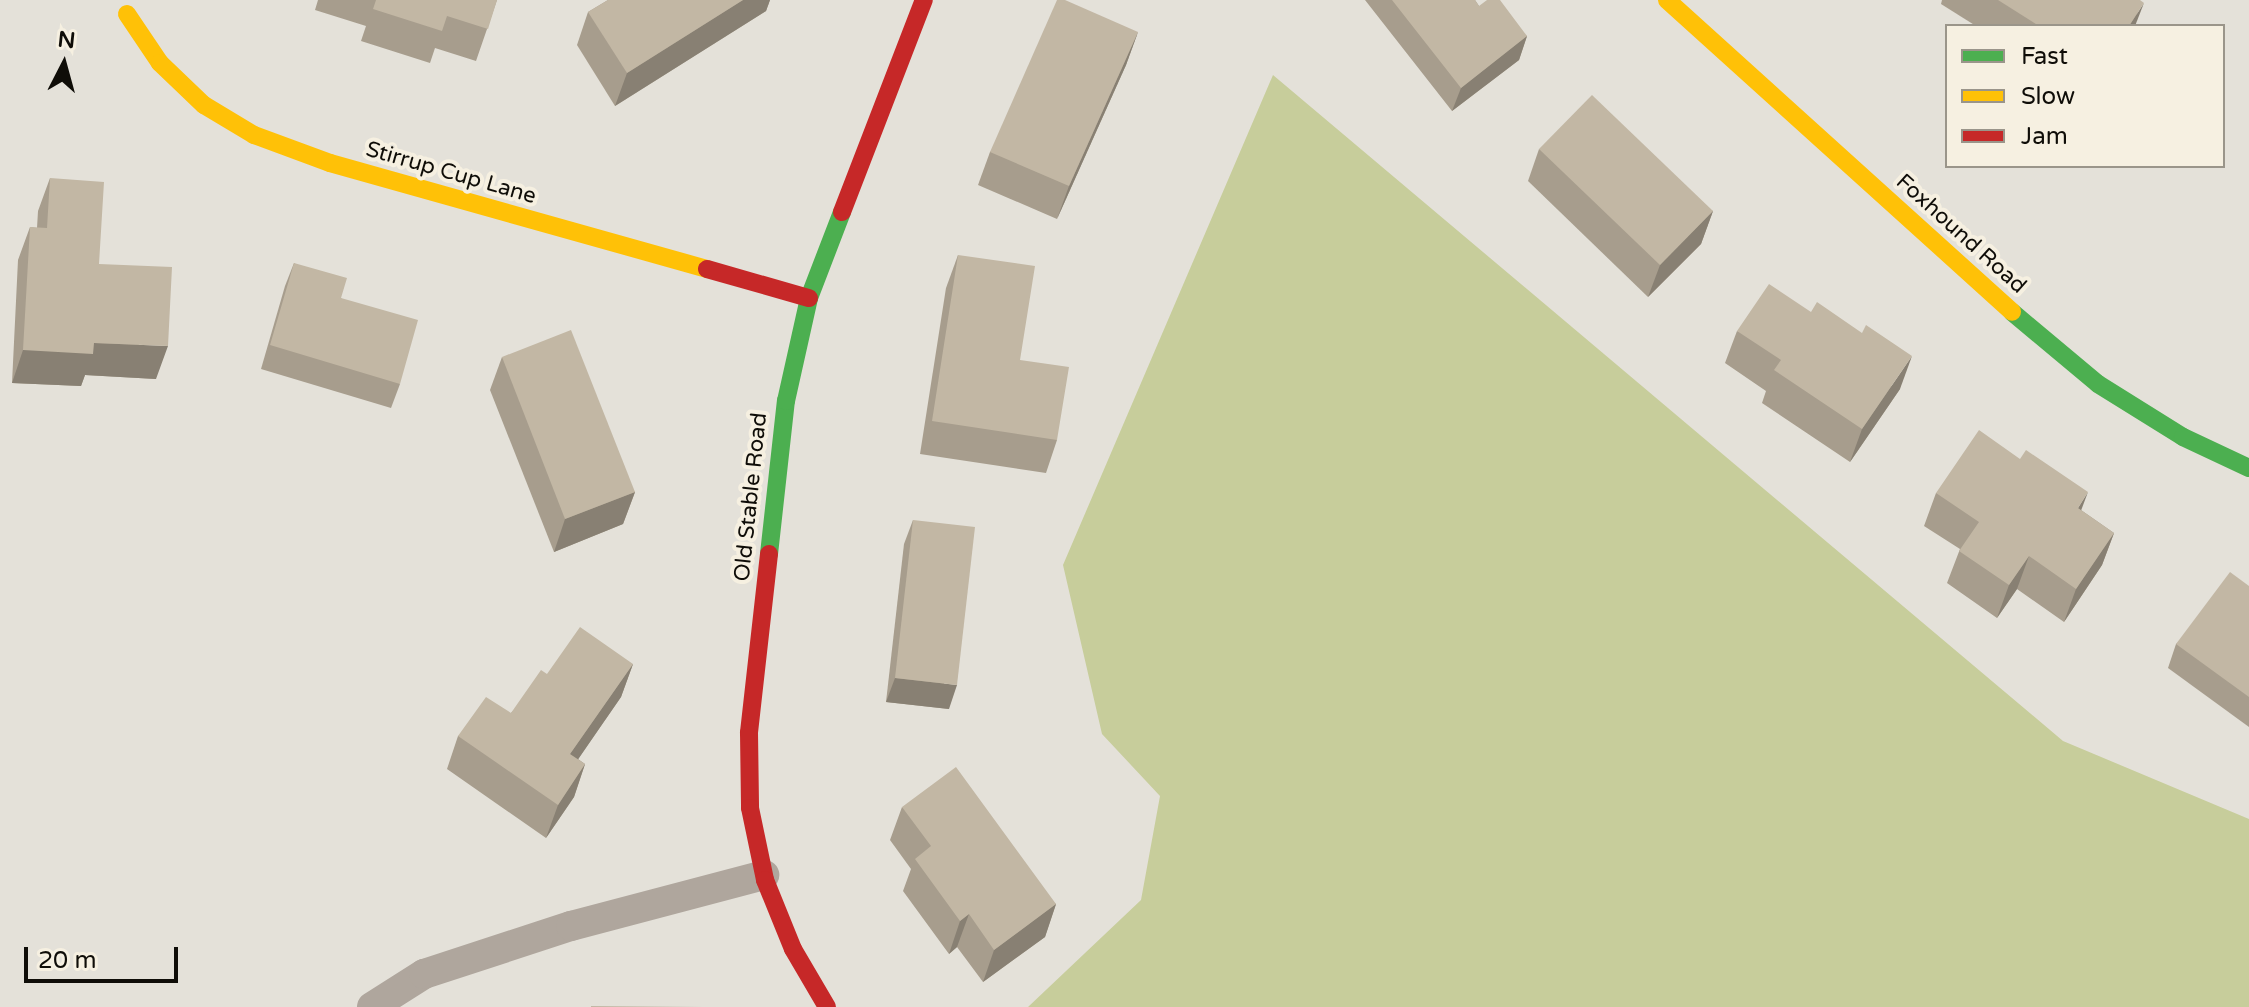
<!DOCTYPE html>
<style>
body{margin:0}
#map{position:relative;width:2249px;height:1007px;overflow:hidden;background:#e4e1d9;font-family:"Varela Round",sans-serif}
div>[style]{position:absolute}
.green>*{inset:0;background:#c7cd9b}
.lane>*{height:30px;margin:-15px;padding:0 15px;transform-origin:15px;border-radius:15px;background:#afa69d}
.fast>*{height:18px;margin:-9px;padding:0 9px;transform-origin:9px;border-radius:9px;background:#4caf50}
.slow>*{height:18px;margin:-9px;padding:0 9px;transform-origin:9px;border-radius:9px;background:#ffc107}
.jam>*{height:18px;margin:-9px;padding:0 9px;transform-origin:9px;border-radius:9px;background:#c62828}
.wall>*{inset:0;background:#a79d8d}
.shaded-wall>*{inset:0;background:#888073}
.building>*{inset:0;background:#c2b7a4}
span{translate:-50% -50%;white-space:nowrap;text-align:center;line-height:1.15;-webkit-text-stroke:8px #f6f0e1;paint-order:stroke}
.street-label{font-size:22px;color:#0f0d08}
.legend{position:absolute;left:1945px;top:24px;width:280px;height:144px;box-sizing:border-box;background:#f6f0e1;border:2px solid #9a958a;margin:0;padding:10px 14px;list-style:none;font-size:24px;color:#0f0d08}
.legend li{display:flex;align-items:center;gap:16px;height:40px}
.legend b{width:40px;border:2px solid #9a958a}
.north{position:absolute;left:24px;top:24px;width:80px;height:80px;-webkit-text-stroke:6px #f6f0e1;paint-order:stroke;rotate:6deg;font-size:22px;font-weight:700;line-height:32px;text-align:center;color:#0f0d08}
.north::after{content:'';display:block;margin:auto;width:28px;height:36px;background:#0f0d08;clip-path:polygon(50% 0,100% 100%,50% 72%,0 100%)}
.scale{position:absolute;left:24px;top:947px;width:154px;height:36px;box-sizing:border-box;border:4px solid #0f0d08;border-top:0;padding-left:10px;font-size:24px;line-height:28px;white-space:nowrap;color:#0f0d08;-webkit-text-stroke:6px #f6f0e1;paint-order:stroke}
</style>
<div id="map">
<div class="green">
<i style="clip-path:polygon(1273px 75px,2063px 741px,2249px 819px,2249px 1007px,1028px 1007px,1141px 900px,1160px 796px,1102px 734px,1063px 565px)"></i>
</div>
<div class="lane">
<i style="left:372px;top:1007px;width:62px;rotate:-32.4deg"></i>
<i style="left:424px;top:974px;width:155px;rotate:-18.1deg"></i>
<i style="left:571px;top:926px;width:200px;rotate:-14.8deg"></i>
</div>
<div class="fast">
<i style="left:2012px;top:312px;width:112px;rotate:39.9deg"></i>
<i style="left:2098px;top:384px;width:100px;rotate:31.9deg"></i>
<i style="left:2183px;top:437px;width:73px;rotate:25.2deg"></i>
<i style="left:769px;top:554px;width:154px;rotate:-83.7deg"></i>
<i style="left:786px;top:401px;width:106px;rotate:-77.4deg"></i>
<i style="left:809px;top:298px;width:92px;rotate:-69deg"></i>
</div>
<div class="slow">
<i style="left:1667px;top:0;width:465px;rotate:42.1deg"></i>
<i style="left:127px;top:14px;width:59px;rotate:56deg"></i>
<i style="left:160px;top:63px;width:61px;rotate:43.7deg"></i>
<i style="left:204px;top:105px;width:58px;rotate:31deg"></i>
<i style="left:254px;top:135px;width:81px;rotate:20.2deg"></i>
<i style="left:330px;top:163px;width:392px;rotate:15.7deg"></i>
</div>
<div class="jam">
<i style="left:842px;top:212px;width:227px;rotate:-68.9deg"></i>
<i style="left:707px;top:269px;width:106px;rotate:15.9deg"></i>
<i style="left:769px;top:554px;width:180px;rotate:96.4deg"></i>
<i style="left:749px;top:733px;width:75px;rotate:89.2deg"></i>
<i style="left:750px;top:808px;width:74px;rotate:78.2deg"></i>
<i style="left:765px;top:880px;width:74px;rotate:67.9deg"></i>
<i style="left:793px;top:949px;width:67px;rotate:59.6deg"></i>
</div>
<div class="wall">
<i style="clip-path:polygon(318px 0,497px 0,476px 61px,435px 48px,430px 63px,361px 41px,366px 26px,315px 10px)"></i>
<i style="clip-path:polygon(608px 0,770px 0,766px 11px,615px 106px,577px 45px,588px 12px)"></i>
<i style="clip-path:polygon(1365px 0,1475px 0,1479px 6px,1527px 36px,1519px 60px,1452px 111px)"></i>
<i style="clip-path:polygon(1942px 0,2140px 0,2135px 26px,1976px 26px,1941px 4px)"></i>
<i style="clip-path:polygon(1138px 32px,1126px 65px,1057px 219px,978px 185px,990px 152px)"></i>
<i style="clip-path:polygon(1539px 149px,1713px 211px,1701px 244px,1648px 297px,1528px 181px)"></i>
<i style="clip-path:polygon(50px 178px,99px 264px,156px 379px,85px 375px,81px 386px,12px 383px,18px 260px,30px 227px,37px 228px,38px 211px)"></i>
<i style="clip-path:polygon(958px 255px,1020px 360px,1057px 440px,1046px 473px,920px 454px,946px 288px)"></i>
<i style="clip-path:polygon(294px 263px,341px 298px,400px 384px,391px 408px,261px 369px,285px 286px)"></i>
<i style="clip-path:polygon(1737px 331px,1900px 389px,1850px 462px,1762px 403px,1766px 391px,1725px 363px)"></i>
<i style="clip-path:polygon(502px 357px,635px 492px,623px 524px,554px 552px,490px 390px)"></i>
<i style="clip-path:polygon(1936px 493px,2081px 510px,2114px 533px,2102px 565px,2064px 622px,2017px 589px,1997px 618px,1947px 583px,1960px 549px,1924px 526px)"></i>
<i style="clip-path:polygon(913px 520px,949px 709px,886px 702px,904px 544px)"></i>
<i style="clip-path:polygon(2249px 586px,2249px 727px,2168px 668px,2176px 644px)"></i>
<i style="clip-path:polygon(633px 664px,621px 697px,578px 759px,585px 764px,574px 797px,546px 838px,447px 769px,458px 736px,511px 713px,547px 674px)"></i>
<i style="clip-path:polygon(902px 807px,1056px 904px,1045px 937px,983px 982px,957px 947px,949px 954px,903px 891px,911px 869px,890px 840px)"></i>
</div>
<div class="shaded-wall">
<i style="clip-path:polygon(743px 0,770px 0,766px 11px,615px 106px,627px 73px)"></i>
<i style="clip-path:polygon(2144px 3px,2135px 26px,2129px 26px)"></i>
<i style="clip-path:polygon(1138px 32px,1126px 65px,1057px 219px,1069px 186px)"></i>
<i style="clip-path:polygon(1527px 36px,1519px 60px,1452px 111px,1461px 88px)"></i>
<i style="clip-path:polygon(1713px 211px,1701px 244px,1648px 297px,1660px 265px)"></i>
<i style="clip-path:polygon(94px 343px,168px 346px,156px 379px,85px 375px,81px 386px,12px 383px,23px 350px)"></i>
<i style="clip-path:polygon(1912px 356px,1900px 389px,1850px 462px,1862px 429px)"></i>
<i style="clip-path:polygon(635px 492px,623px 524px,554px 552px,565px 519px)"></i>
<i style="clip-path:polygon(2088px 492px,2076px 524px,2078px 508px)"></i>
<i style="clip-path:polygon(2114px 533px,2102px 565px,2064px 622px,2076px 589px)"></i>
<i style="clip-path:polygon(2029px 556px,2017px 589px,1997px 618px,2009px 585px)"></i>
<i style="clip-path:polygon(633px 664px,621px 697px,559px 787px,570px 754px)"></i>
<i style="clip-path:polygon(895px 678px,957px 685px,949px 709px,886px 702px)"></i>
<i style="clip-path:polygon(585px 764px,574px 797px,546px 838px,558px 805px)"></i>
<i style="clip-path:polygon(1056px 904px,1045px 937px,983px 982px,994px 950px)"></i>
<i style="clip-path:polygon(969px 914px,957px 947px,949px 954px,960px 921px)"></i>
</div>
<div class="building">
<i style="clip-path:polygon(376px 0,497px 0,488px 29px,447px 16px,442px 31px,373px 9px)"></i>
<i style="clip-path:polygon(608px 0,743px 0,627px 73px,588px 12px)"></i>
<i style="clip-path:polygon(1057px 0,1065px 0,1138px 32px,1069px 186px,990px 152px)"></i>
<i style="clip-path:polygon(1392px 0,1475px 0,1479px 6px,1487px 0,1500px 0,1527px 36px,1461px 88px)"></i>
<i style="clip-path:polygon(1998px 0,2140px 0,2144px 3px,2129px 26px,2039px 26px)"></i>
<i style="clip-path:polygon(1592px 95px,1713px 211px,1660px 265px,1539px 149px)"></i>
<i style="clip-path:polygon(50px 178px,104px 182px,99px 264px,172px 267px,168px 346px,94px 343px,93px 354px,23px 350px,30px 227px,47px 228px)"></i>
<i style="clip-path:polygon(958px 255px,1035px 266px,1020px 360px,1069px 367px,1057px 440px,932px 421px)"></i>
<i style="clip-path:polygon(294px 263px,347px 278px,341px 298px,418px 320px,400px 384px,270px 345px)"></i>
<i style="clip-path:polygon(1769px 284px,1811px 312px,1817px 302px,1862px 333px,1866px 325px,1912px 356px,1862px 429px,1774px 370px,1781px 360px,1737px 331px)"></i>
<i style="clip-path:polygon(571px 330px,635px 492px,565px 519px,502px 357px)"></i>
<i style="clip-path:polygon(1979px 430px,2020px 459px,2026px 450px,2088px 492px,2078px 508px,2114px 533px,2076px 589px,2029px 556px,2009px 585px,1959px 551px,1979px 522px,1936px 493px)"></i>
<i style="clip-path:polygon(913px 520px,975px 527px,957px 685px,895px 678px)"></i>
<i style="clip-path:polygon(2230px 572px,2249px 586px,2249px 697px,2176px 644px)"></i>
<i style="clip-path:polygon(580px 627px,633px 664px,570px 754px,585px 764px,558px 805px,458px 736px,486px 697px,511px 713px,541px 670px,547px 674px)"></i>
<i style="clip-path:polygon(956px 767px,1056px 904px,994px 950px,969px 914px,960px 921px,915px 859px,931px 846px,902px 807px)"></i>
<i style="clip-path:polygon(591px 1006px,703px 1007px,591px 1007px)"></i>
</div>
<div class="street-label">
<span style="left:451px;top:173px;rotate:16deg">Stirrup Cup Lane</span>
<span style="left:1961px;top:234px;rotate:42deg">Foxhound Road</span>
<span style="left:751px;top:497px;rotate:-84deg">Old Stable Road</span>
</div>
<ul class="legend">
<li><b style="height:10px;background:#4caf50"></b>Fast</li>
<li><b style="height:10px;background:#ffc107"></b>Slow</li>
<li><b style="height:10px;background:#c62828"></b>Jam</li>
</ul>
<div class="north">N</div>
<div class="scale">20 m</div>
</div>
